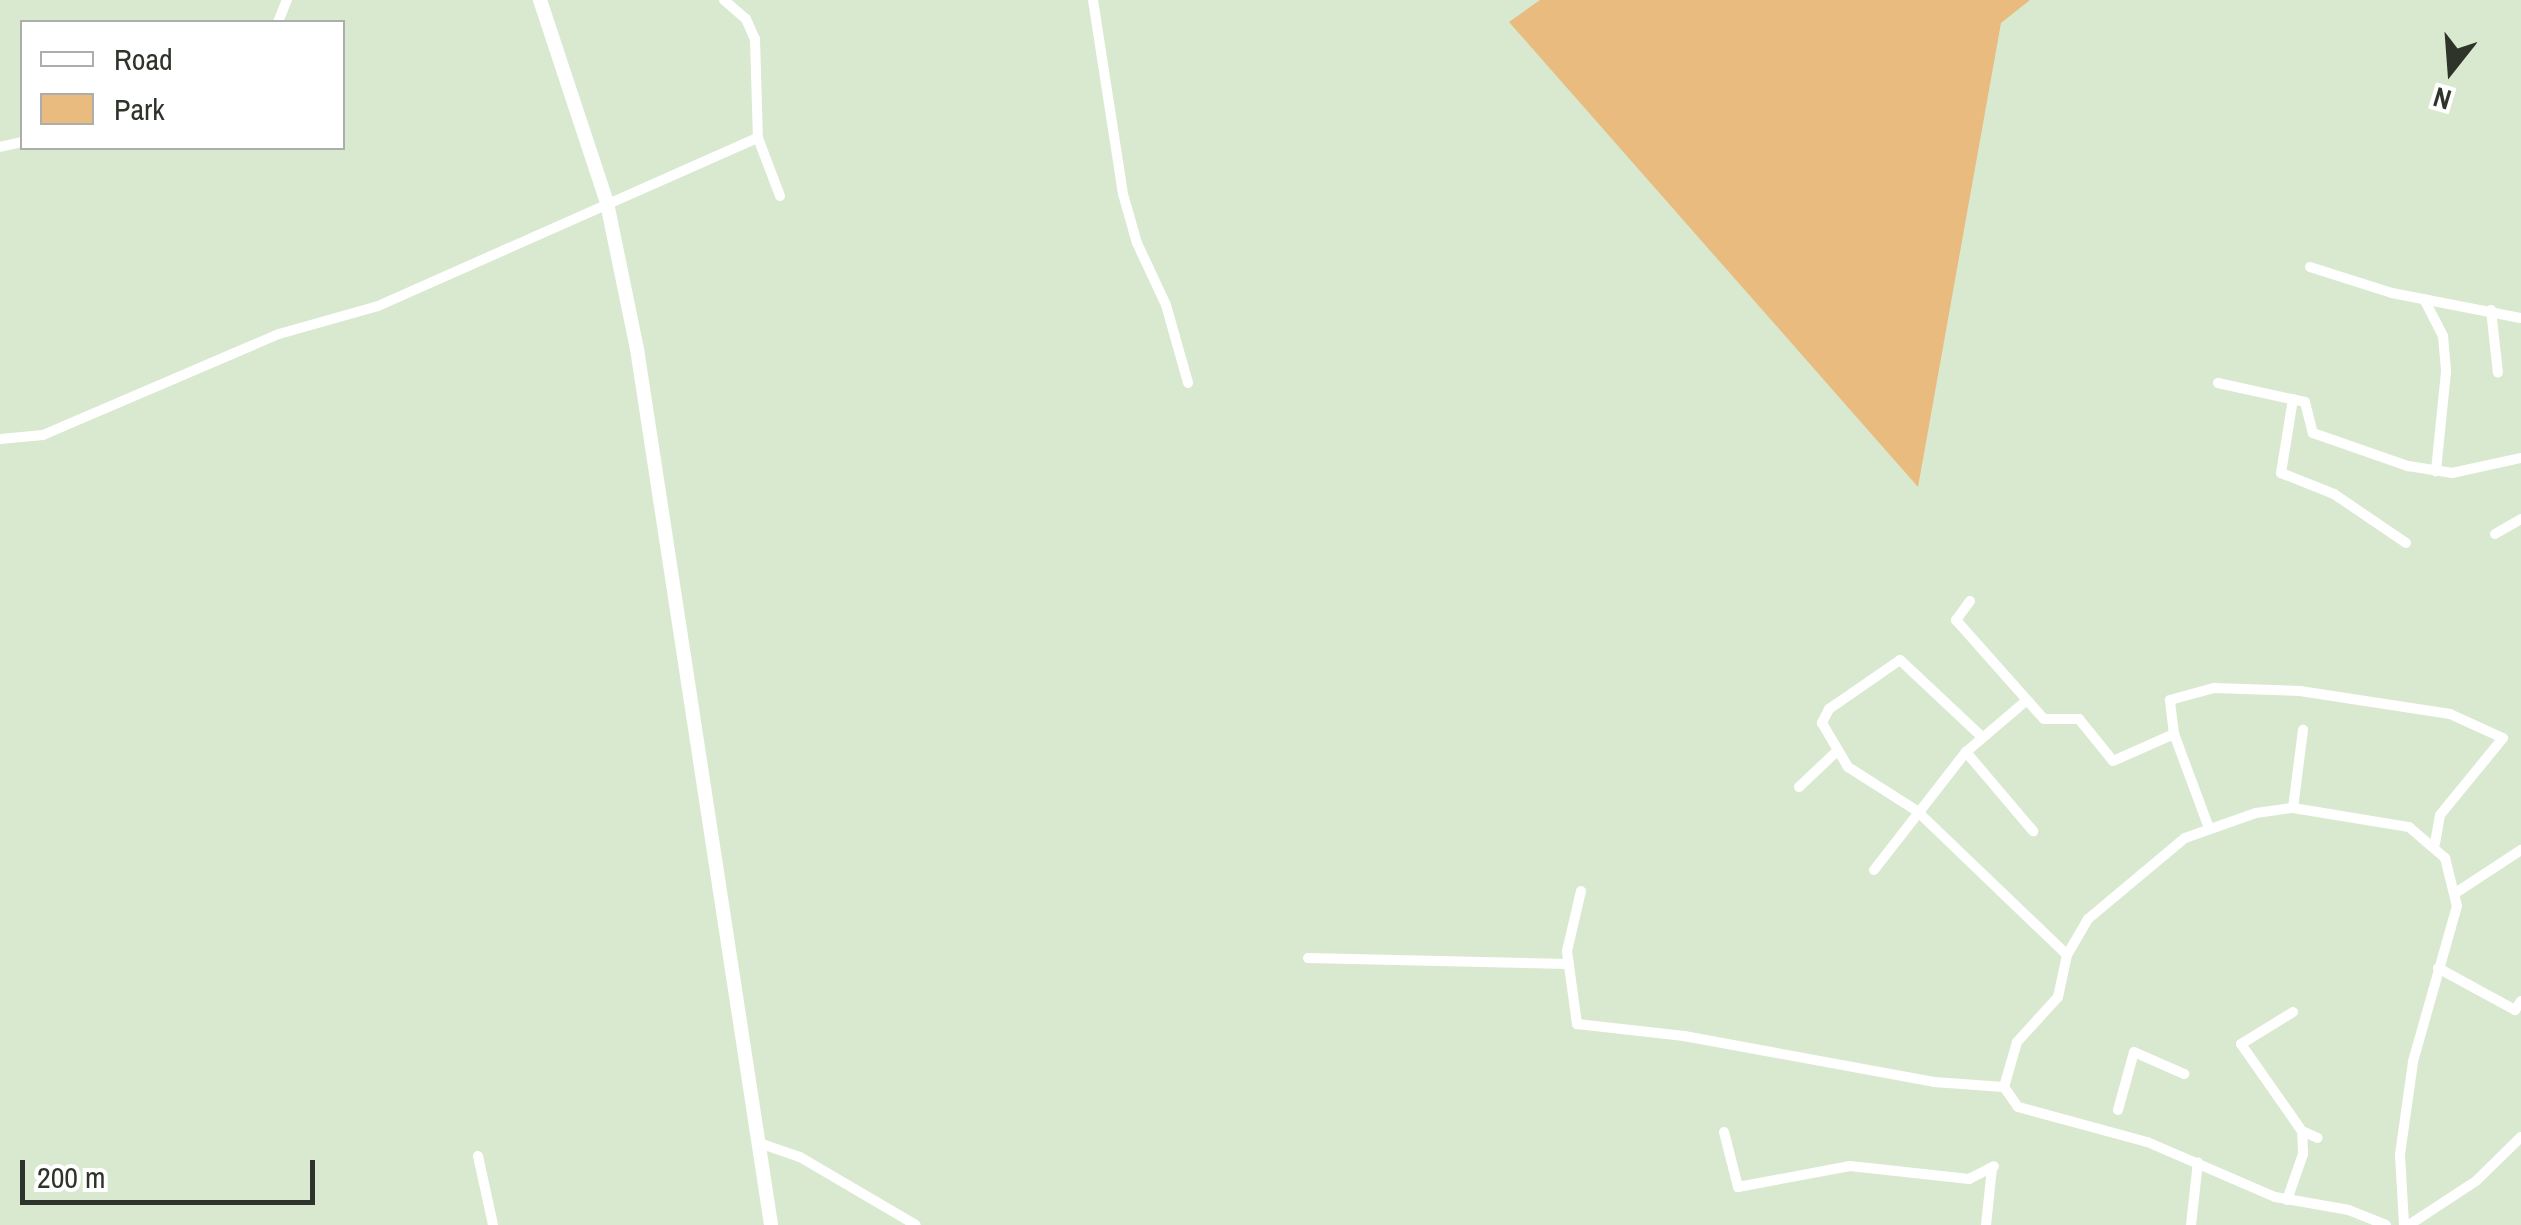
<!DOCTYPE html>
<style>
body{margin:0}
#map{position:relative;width:2521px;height:1225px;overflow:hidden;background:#d9e9cf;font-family:"Archivo Narrow",sans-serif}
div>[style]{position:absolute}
.green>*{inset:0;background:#e9bb7e}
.minor>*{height:10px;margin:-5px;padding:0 5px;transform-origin:5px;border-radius:5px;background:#fff}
.tertiary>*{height:14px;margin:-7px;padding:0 7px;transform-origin:7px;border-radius:7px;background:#fff}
span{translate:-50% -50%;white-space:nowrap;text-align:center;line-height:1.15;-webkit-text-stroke:8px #fff;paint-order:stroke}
.legend{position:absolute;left:20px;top:20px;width:325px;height:130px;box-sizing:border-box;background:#fff;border:2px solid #abaeaa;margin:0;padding:12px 18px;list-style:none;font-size:30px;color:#2e342a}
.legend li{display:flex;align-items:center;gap:20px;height:50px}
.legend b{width:50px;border:2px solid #abaeaa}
.north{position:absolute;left:2401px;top:20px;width:100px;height:100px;-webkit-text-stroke:8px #fff;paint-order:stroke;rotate:197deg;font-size:28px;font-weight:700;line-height:40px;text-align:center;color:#2e342a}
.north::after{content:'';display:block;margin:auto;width:35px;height:45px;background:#2e342a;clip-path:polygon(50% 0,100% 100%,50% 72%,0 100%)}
.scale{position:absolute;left:20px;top:1160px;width:295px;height:45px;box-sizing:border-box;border:5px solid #2e342a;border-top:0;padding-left:12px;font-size:30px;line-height:35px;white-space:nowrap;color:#2e342a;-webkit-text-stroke:8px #fff;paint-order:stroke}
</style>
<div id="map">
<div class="green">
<i style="clip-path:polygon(1540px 0,2030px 0,2001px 23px,1918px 487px,1509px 22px)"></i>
</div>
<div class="minor">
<i style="left:724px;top:0;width:29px;rotate:41deg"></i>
<i style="left:746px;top:19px;width:22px;rotate:66deg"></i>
<i style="left:755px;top:39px;width:99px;rotate:88.3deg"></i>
<i style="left:758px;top:138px;width:62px;rotate:69.2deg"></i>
<i style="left:1093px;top:0;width:196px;rotate:81.2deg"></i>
<i style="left:1123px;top:194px;width:51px;rotate:74.1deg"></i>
<i style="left:1137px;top:243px;width:68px;rotate:64.9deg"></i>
<i style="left:1166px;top:305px;width:81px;rotate:74.2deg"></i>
<i style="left:278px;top:22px;width:24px;rotate:-68deg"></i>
<i style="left:0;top:147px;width:23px;rotate:-13deg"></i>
<i style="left:2310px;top:267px;width:86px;rotate:17.6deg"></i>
<i style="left:2392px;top:293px;width:131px;rotate:11deg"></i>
<i style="left:2424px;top:299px;width:42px;rotate:62.8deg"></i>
<i style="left:2443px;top:336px;width:36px;rotate:85deg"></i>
<i style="left:2446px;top:372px;width:100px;rotate:95.8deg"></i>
<i style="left:2491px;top:310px;width:63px;rotate:83.7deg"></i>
<i style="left:2218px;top:383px;width:89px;rotate:12.3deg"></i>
<i style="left:2305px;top:402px;width:32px;rotate:76deg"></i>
<i style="left:2313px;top:433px;width:101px;rotate:19.2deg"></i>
<i style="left:2408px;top:466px;width:45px;rotate:9deg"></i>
<i style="left:2452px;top:473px;width:71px;rotate:-12.3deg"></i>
<i style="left:2293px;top:399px;width:75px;rotate:99.2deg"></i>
<i style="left:2281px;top:473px;width:57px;rotate:21.6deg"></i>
<i style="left:2334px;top:494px;width:87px;rotate:34.2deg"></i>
<i style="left:0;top:439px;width:43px;rotate:-5.3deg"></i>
<i style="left:43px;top:435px;width:257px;rotate:-23.2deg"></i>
<i style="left:279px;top:334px;width:103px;rotate:-15.8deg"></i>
<i style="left:378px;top:306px;width:415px;rotate:-23.9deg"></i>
<i style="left:2495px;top:534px;width:30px;rotate:-30deg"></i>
<i style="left:1970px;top:601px;width:24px;rotate:126deg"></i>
<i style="left:1956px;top:620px;width:132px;rotate:48.4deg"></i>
<i style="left:2044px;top:719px;width:35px"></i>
<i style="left:2079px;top:719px;width:54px;rotate:51deg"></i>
<i style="left:2113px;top:761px;width:67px;rotate:-23.9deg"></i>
<i style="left:1981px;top:736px;width:111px;rotate:-136.8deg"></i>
<i style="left:1900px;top:660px;width:86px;rotate:145.4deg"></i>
<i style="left:1829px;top:709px;width:16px;rotate:117deg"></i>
<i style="left:1822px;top:723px;width:51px;rotate:59.4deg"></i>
<i style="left:1848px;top:767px;width:82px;rotate:32.5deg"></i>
<i style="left:1917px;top:811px;width:208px;rotate:43.8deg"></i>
<i style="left:1966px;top:752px;width:79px;rotate:-40.4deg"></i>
<i style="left:1799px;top:787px;width:50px;rotate:-43.4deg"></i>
<i style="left:2293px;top:808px;width:79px;rotate:-82.7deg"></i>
<i style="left:2209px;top:828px;width:100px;rotate:-110.4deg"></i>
<i style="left:2174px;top:734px;width:34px;rotate:-97deg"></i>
<i style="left:2170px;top:700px;width:46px;rotate:-15.3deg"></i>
<i style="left:2214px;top:688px;width:86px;rotate:2deg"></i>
<i style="left:2300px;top:691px;width:152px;rotate:8.7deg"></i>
<i style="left:2450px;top:714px;width:58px;rotate:24.4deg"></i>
<i style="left:2503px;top:738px;width:99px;rotate:129.3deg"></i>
<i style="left:2440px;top:815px;width:29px;rotate:100deg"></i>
<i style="left:1874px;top:870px;width:150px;rotate:-52.1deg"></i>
<i style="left:1966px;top:752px;width:104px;rotate:49.7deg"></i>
<i style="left:1581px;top:891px;width:62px;rotate:103.1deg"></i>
<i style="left:1567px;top:951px;width:74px;rotate:82.2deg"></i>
<i style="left:1577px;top:1024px;width:108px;rotate:6.4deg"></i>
<i style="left:1684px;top:1036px;width:254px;rotate:10.4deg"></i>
<i style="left:1934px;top:1082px;width:70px;rotate:4.1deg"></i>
<i style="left:2457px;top:892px;width:77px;rotate:-33.3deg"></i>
<i style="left:1308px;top:958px;width:261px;rotate:1.3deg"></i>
<i style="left:2438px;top:968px;width:88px;rotate:28.6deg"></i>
<i style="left:2515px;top:1010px;width:11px;rotate:-56deg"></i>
<i style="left:2293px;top:1012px;width:61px;rotate:148.4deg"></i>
<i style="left:2241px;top:1044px;width:106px;rotate:55deg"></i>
<i style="left:2118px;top:1110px;width:60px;rotate:-74.6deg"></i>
<i style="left:2134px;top:1052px;width:55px;rotate:23.7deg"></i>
<i style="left:1724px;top:1132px;width:57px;rotate:75.7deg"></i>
<i style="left:1738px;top:1187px;width:114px;rotate:-10.6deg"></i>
<i style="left:1850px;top:1166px;width:120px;rotate:6.2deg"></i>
<i style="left:1969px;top:1179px;width:28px;rotate:-27deg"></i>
<i style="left:759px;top:1143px;width:43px;rotate:18.9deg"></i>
<i style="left:800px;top:1157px;width:134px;rotate:30.4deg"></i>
<i style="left:478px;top:1156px;width:71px;rotate:77.7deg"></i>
<i style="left:2287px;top:1200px;width:49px;rotate:-70.8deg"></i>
<i style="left:2303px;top:1154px;width:23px;rotate:-92deg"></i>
<i style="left:2302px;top:1131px;width:17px;rotate:24deg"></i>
<i style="left:1986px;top:1225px;width:57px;rotate:-84deg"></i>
<i style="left:2191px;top:1225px;width:63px;rotate:-83.7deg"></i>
<i style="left:2386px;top:1225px;width:40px;rotate:-158deg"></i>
<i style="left:2349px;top:1210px;width:75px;rotate:-170deg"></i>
<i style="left:2275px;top:1197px;width:139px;rotate:-156.7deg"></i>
<i style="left:2147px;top:1142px;width:134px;rotate:-164.8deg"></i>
<i style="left:2018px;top:1107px;width:24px;rotate:-125deg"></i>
<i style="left:2004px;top:1087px;width:47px;rotate:-73.9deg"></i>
<i style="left:2017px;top:1042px;width:61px;rotate:-47.7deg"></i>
<i style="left:2058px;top:997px;width:43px;rotate:-77.9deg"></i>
<i style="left:2067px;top:955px;width:42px;rotate:-59.7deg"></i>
<i style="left:2088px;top:919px;width:126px;rotate:-39.9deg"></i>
<i style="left:2185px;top:838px;width:75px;rotate:-19.4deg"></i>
<i style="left:2256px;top:813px;width:37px;rotate:-8deg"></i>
<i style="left:2293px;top:808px;width:118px;rotate:9.3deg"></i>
<i style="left:2409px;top:827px;width:48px;rotate:40.7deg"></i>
<i style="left:2445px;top:858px;width:49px;rotate:76deg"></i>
<i style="left:2457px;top:906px;width:162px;rotate:105.8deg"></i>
<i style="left:2413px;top:1062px;width:94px;rotate:98deg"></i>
<i style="left:2400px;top:1155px;width:70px;rotate:86.7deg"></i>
<i style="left:2409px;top:1225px;width:80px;rotate:-33.3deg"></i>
<i style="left:2476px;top:1181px;width:63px;rotate:-44.4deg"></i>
</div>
<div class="tertiary">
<i style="left:540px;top:0;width:214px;rotate:71.7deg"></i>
<i style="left:607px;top:203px;width:149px;rotate:78.4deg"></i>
<i style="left:637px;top:349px;width:886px;rotate:81.3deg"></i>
</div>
<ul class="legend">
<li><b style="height:12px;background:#fff"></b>Road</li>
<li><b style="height:28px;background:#e9bb7e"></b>Park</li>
</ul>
<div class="north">N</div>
<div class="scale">200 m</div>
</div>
